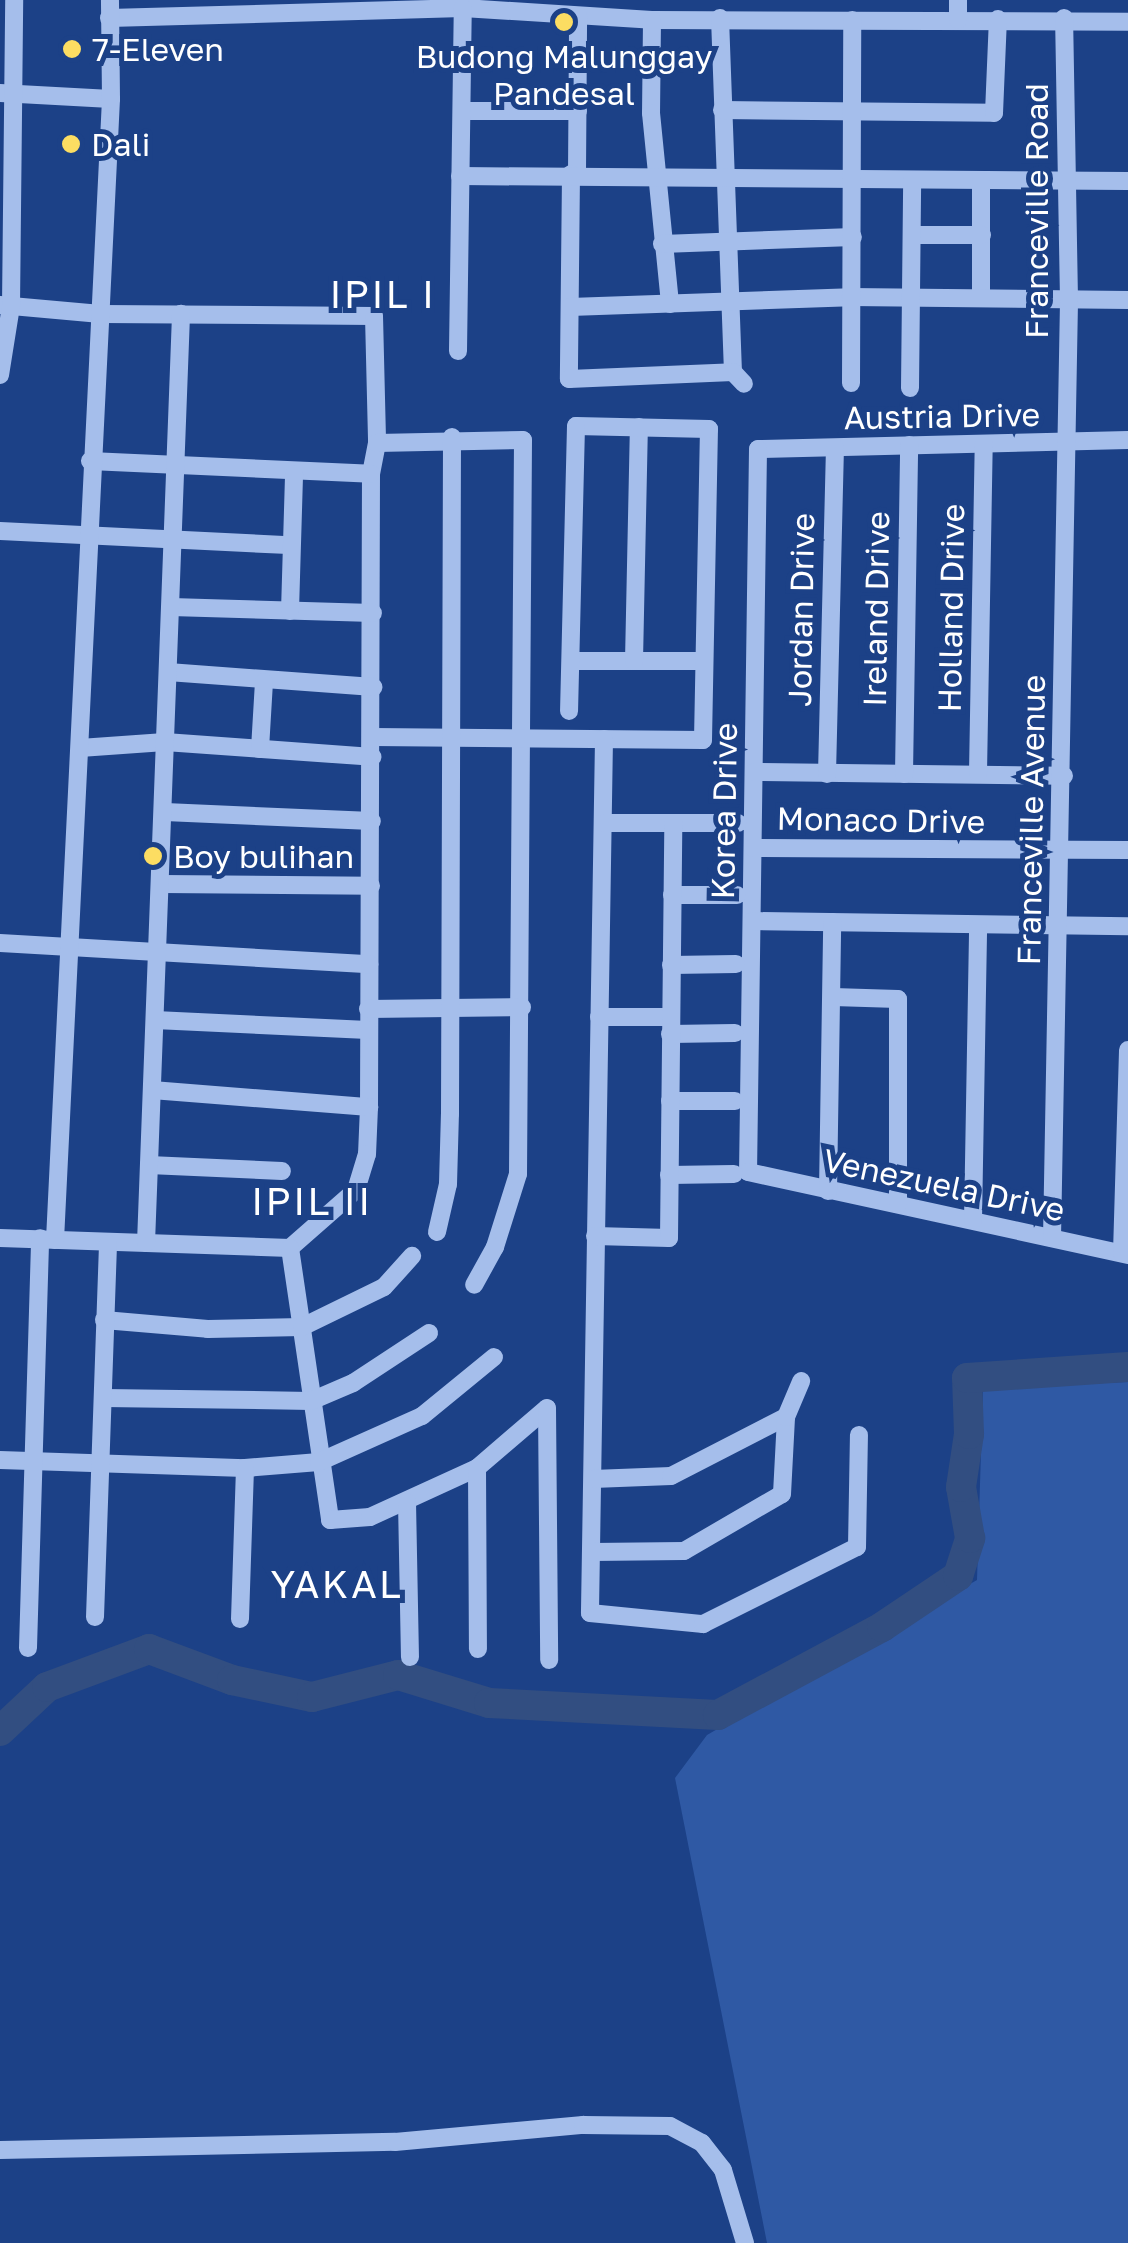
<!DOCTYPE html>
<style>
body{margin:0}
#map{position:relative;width:1128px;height:2243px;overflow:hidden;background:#1c4187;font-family:"Golos Text",sans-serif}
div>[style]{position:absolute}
.green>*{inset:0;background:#2f59a4}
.river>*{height:30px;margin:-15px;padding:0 15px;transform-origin:15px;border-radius:15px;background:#324e81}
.minor>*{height:18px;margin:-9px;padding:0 9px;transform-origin:9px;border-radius:9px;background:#a5beeb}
.dots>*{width:28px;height:28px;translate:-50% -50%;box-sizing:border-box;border:5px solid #1c4187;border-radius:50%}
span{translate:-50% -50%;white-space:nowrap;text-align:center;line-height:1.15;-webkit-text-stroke:10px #1c4187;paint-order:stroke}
.poi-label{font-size:32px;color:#fff}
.left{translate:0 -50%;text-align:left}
.street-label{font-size:32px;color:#fff}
.quarter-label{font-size:38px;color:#fff;letter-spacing:2.5px}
</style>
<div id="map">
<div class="green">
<i style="clip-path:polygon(1128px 1382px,1128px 2243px,767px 2243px,675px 1778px,707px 1735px,977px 1580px,983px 1388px)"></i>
</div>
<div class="river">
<i style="left:0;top:1731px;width:64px;rotate:-43.1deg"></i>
<i style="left:47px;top:1687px;width:109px;rotate:-20.4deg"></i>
<i style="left:149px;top:1649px;width:89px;rotate:20.5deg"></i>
<i style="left:232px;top:1680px;width:82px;rotate:12deg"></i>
<i style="left:312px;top:1697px;width:89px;rotate:-14.3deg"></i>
<i style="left:398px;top:1675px;width:95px;rotate:17.1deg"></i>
<i style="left:489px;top:1703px;width:229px;rotate:3deg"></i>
<i style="left:718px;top:1715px;width:186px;rotate:-28.2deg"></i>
<i style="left:882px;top:1627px;width:92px;rotate:-33.9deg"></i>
<i style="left:958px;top:1576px;width:40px;rotate:-72deg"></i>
<i style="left:970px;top:1538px;width:52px;rotate:-100deg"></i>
<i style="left:961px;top:1487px;width:54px;rotate:-81.4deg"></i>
<i style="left:969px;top:1434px;width:56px;rotate:-92deg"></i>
<i style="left:967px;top:1378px;width:161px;rotate:-3.9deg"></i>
</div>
<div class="minor">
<i style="left:109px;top:18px;width:354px;rotate:-1.6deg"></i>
<i style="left:463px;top:8px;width:189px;rotate:3.6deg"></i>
<i style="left:652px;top:20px;width:476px;rotate:0.2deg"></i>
<i style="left:720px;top:18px;width:354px;rotate:87.9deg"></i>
<i style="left:733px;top:372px;width:16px;rotate:47deg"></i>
<i style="left:652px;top:20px;width:93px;rotate:90.6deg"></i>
<i style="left:651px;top:113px;width:192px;rotate:84.3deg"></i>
<i style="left:958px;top:20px;width:20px;rotate:-90deg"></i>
<i style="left:0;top:93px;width:111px;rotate:3.1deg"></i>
<i style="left:722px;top:110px;width:272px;rotate:0.6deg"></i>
<i style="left:994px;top:113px;width:94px;rotate:-87.6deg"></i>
<i style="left:462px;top:111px;width:116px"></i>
<i style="left:577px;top:173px;width:157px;rotate:-89.6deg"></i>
<i style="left:571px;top:174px;width:205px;rotate:90.6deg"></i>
<i style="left:569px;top:379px;width:164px;rotate:-2.4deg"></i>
<i style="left:460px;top:176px;width:668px;rotate:0.43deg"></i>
<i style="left:981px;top:181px;width:117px;rotate:90deg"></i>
<i style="left:912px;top:235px;width:70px"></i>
<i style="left:662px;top:244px;width:191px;rotate:-2.1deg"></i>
<i style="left:0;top:305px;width:101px;rotate:5.1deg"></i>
<i style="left:101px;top:314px;width:273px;rotate:0.4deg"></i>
<i style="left:374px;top:316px;width:127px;rotate:88.6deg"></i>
<i style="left:377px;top:443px;width:32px;rotate:101deg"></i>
<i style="left:371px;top:474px;width:633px;rotate:90.18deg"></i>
<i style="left:369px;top:1107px;width:47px;rotate:92.4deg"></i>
<i style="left:367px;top:1154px;width:38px;rotate:107deg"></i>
<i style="left:356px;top:1190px;width:88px;rotate:138.7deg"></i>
<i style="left:290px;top:1248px;width:290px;rotate:-178deg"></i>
<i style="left:570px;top:307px;width:280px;rotate:-2deg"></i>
<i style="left:850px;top:297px;width:278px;rotate:0.6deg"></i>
<i style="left:458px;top:351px;width:343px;rotate:-89.2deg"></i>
<i style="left:0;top:375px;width:70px;rotate:-80.9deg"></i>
<i style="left:11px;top:306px;width:306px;rotate:-89.4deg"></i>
<i style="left:851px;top:383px;width:363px;rotate:-89.8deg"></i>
<i style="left:910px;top:388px;width:208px;rotate:-89.4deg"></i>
<i style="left:1128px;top:440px;width:370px;rotate:178.6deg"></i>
<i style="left:758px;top:449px;width:723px;rotate:90.79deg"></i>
<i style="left:748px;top:1172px;width:389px;rotate:12.3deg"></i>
<i style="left:377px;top:443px;width:146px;rotate:-1.2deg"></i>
<i style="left:523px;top:440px;width:734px;rotate:90.39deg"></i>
<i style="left:518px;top:1174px;width:77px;rotate:107.5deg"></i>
<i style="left:495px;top:1247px;width:43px;rotate:118.9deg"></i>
<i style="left:90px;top:461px;width:281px;rotate:2.6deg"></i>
<i style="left:0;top:531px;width:289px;rotate:2.8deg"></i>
<i style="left:171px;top:607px;width:202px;rotate:1.7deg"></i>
<i style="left:290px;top:611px;width:137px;rotate:-88.3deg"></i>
<i style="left:571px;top:661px;width:133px"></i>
<i style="left:634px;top:661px;width:234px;rotate:-88.8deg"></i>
<i style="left:168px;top:672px;width:206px;rotate:4.2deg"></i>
<i style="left:373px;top:737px;width:330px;rotate:0.5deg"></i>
<i style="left:703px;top:740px;width:311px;rotate:-88.9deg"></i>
<i style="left:709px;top:429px;width:133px;rotate:-178.7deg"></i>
<i style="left:576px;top:426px;width:285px;rotate:91.4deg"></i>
<i style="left:604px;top:739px;width:874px;rotate:90.92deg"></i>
<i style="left:590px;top:1613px;width:114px;rotate:5.6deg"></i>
<i style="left:703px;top:1624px;width:172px;rotate:-26.6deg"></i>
<i style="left:857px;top:1547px;width:112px;rotate:-89deg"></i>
<i style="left:80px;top:748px;width:85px;rotate:-4deg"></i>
<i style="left:165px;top:742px;width:208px;rotate:4.1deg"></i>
<i style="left:260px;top:749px;width:67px;rotate:-86.6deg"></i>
<i style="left:754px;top:772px;width:310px;rotate:0.7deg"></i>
<i style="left:978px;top:773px;width:329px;rotate:-89deg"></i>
<i style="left:827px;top:774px;width:326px;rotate:-88.6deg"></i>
<i style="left:904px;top:774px;width:329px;rotate:-89.1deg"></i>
<i style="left:165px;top:812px;width:207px;rotate:2.5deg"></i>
<i style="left:604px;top:823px;width:134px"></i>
<i style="left:753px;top:848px;width:375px;rotate:0.3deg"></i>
<i style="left:162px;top:884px;width:209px;rotate:0.5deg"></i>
<i style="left:672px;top:895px;width:65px"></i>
<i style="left:753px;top:921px;width:375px;rotate:0.8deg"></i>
<i style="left:0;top:943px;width:370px;rotate:3.3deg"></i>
<i style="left:671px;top:965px;width:65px;rotate:-0.9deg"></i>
<i style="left:833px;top:997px;width:65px;rotate:1.8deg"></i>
<i style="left:898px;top:999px;width:205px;rotate:90deg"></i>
<i style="left:368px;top:1009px;width:154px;rotate:-0.7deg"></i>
<i style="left:599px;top:1017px;width:72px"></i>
<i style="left:155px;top:1020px;width:213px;rotate:2.7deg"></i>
<i style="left:670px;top:1034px;width:65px;rotate:-0.9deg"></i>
<i style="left:152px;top:1090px;width:218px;rotate:4.5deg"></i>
<i style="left:670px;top:1101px;width:65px"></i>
<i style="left:149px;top:1165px;width:133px;rotate:2.6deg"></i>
<i style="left:669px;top:1175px;width:65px;rotate:-0.9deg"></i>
<i style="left:828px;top:1191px;width:269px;rotate:-89.1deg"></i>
<i style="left:973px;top:1220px;width:292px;rotate:-89deg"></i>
<i style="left:437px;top:1232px;width:49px;rotate:-77.1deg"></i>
<i style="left:448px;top:1184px;width:70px;rotate:-88.4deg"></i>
<i style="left:450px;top:1114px;width:677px;rotate:-89.83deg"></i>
<i style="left:595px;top:1236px;width:74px;rotate:1.5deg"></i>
<i style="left:669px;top:1238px;width:415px;rotate:-89.4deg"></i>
<i style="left:1052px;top:1238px;width:938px;rotate:-88.96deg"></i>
<i style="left:1069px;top:300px;width:282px;rotate:-91deg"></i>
<i style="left:55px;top:1240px;width:1142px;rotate:-87.19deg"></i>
<i style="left:111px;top:99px;width:99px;rotate:-90.6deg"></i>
<i style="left:146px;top:1243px;width:930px;rotate:-87.84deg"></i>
<i style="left:290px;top:1248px;width:275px;rotate:81.6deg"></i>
<i style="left:330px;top:1520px;width:40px;rotate:-4.3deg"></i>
<i style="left:370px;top:1517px;width:118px;rotate:-24.6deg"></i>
<i style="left:477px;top:1468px;width:92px;rotate:-40.6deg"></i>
<i style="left:1122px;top:1253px;width:203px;rotate:-88.3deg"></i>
<i style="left:104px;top:1320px;width:104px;rotate:4.9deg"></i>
<i style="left:208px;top:1329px;width:94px;rotate:-1.2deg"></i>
<i style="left:302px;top:1327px;width:91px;rotate:-26deg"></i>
<i style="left:384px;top:1287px;width:42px;rotate:-47.9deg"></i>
<i style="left:104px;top:1398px;width:207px;rotate:0.8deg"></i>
<i style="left:311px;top:1401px;width:46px;rotate:-23.2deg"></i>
<i style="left:353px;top:1383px;width:91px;rotate:-33.3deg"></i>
<i style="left:547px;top:1408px;width:252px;rotate:89.5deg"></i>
<i style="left:0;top:1460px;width:245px;rotate:1.9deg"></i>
<i style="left:245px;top:1468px;width:74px;rotate:-4.6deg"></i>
<i style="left:319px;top:1462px;width:113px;rotate:-24.1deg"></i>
<i style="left:422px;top:1416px;width:93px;rotate:-39.3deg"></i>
<i style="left:477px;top:1468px;width:181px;rotate:89.7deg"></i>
<i style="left:593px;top:1479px;width:78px;rotate:-2.2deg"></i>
<i style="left:671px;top:1476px;width:129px;rotate:-27.2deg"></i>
<i style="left:407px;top:1502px;width:155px;rotate:88.9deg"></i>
<i style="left:592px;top:1552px;width:92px;rotate:-0.6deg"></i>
<i style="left:684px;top:1551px;width:113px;rotate:-30.2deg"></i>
<i style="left:782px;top:1494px;width:77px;rotate:-87deg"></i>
<i style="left:786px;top:1417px;width:39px;rotate:-67deg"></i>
<i style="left:95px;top:1617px;width:373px;rotate:-88deg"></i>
<i style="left:240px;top:1619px;width:151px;rotate:-88.1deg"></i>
<i style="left:28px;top:1648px;width:410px;rotate:-88.3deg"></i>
<i style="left:0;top:2150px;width:395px;rotate:-1.2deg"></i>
<i style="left:395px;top:2142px;width:189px;rotate:-5.2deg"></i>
<i style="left:583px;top:2125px;width:87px;rotate:0.7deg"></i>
<i style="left:670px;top:2126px;width:36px;rotate:28deg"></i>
<i style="left:702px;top:2143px;width:34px;rotate:52deg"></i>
<i style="left:723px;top:2170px;width:76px;rotate:73.2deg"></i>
</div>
<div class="dots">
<i style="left:564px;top:22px;background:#fcdd62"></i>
<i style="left:72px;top:49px;background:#fcdd62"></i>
<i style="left:71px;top:144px;background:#fcdd62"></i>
<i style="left:153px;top:856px;background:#fcdd62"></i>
</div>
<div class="poi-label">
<span class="left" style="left:92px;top:49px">7-Eleven</span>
<span style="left:564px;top:75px">Budong Malunggay<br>Pandesal</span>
<span class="left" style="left:91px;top:144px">Dali</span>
<span class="left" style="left:173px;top:856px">Boy bulihan</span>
</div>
<div class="street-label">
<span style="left:1036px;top:211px;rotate:-90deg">Franceville Road</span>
<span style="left:942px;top:416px;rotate:-1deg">Austria Drive</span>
<span style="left:951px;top:608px;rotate:-89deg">Holland Drive</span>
<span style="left:876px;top:609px;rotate:-89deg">Ireland Drive</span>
<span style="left:801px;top:610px;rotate:-89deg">Jordan Drive</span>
<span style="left:724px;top:811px;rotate:-89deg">Korea Drive</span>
<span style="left:881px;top:820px;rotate:1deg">Monaco Drive</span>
<span style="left:1031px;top:820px;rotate:-89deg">Franceville Avenue</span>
<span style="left:944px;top:1185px;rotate:12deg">Venezuela Drive</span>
</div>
<div class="quarter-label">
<span style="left:383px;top:294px">IPIL I</span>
<span style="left:312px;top:1201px">IPIL II</span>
<span style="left:337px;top:1584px">YAKAL</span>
</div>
</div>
